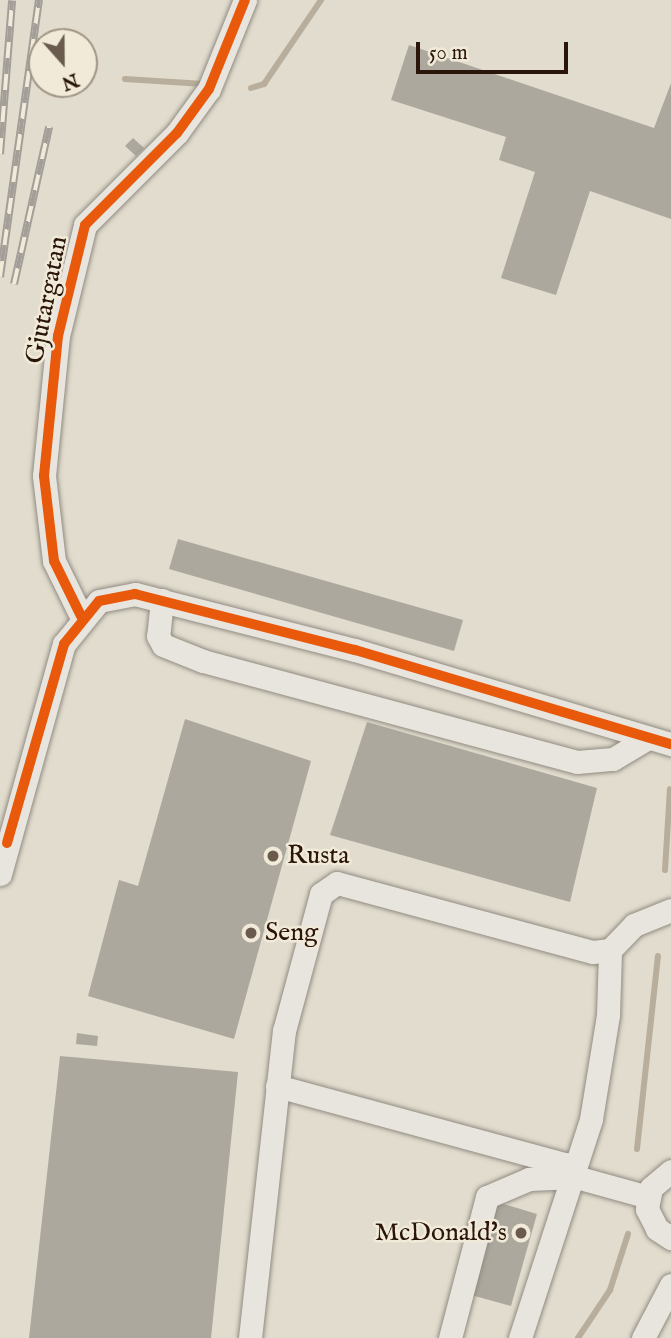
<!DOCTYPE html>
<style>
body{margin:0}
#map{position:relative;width:671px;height:1338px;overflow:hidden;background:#e1dccd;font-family:"IM FELL English",serif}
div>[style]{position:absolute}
.stream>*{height:6px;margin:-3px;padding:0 3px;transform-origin:3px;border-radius:3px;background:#b9ae9b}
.building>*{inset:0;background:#ada89d}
.roads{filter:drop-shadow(0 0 2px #918b82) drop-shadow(0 0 2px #918b82)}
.minor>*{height:23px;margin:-11.5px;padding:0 11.5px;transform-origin:11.5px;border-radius:11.5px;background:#e8e5de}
.rail>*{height:8px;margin-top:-4px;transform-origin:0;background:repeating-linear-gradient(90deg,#f1ead9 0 16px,#a39f98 0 32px);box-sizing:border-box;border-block:2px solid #a39f98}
.cycleway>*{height:10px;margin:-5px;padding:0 5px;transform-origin:5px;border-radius:5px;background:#e8590c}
.dots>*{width:19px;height:19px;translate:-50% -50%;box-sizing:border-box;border:4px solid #f1ead9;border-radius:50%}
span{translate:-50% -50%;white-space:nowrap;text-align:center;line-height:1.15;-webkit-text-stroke:5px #f1ead9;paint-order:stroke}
.street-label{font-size:26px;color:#2a150a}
.poi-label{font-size:26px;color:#2a150a}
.left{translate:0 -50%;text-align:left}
.right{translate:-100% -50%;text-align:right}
.north{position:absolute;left:28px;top:28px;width:70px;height:70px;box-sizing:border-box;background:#f1ead9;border:2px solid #a19586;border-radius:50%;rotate:159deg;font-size:19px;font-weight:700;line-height:28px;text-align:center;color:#2a150a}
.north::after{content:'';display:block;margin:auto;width:24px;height:32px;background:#6a5b4e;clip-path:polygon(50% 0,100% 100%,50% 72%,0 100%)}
.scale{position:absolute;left:416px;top:42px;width:152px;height:32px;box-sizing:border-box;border:4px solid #2a150a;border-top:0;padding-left:9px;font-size:21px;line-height:24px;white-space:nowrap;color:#2a150a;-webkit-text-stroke:5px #f1ead9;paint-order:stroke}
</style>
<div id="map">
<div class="stream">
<i style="left:125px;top:79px;width:79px;rotate:3.6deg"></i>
<i style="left:251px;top:88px;width:14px;rotate:-17deg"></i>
<i style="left:264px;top:84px;width:102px;rotate:-55.8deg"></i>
<i style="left:665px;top:870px;width:81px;rotate:-86.5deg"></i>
<i style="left:637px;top:1149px;width:194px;rotate:-83.8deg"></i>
<i style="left:578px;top:1338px;width:58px;rotate:-56.3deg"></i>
<i style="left:610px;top:1290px;width:59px;rotate:-72.2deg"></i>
</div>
<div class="building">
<i style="clip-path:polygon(409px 45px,654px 128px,671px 83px,671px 219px,590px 191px,556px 295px,501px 278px,535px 172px,499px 160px,506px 137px,391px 100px)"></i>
<i style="clip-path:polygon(133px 138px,144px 148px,136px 156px,125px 146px)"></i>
<i style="clip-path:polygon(178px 539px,463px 620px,454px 651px,169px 569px)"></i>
<i style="clip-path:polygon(185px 719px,311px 761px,234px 1039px,88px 996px,119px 880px,138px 886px)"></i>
<i style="clip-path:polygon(367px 722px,597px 788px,570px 902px,330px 835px)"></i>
<i style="clip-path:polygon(77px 1033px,98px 1036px,97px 1046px,76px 1044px)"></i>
<i style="clip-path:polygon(60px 1056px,238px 1072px,211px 1338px,29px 1338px)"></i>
<i style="clip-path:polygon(497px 1202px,537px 1214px,511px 1306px,471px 1295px)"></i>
</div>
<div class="roads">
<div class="minor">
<i style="left:162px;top:600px;width:36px;rotate:96deg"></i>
<i style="left:158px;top:636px;width:10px;rotate:61deg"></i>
<i style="left:163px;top:645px;width:43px;rotate:21.8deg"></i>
<i style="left:203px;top:661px;width:387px;rotate:15.1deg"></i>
<i style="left:577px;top:762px;width:36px;rotate:-5deg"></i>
<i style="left:613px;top:759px;width:41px;rotate:-31deg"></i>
<i style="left:81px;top:616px;width:61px;rotate:-116.1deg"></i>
<i style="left:54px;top:561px;width:86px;rotate:-96.7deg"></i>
<i style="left:44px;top:476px;width:141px;rotate:-84.3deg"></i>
<i style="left:58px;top:336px;width:114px;rotate:-76.3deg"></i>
<i style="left:85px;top:225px;width:130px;rotate:-45deg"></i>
<i style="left:177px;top:133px;width:54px;rotate:-54deg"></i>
<i style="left:209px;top:89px;width:96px;rotate:-68deg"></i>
<i style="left:0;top:874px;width:239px;rotate:-74.5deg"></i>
<i style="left:64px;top:644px;width:55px;rotate:-50.9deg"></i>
<i style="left:99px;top:601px;width:37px;rotate:-11deg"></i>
<i style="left:135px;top:594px;width:227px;rotate:14.3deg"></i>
<i style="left:355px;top:650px;width:330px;rotate:16.6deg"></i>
<i style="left:277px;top:1086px;width:298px;rotate:15.2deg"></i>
<i style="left:565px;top:1164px;width:17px;rotate:50deg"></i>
<i style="left:671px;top:1171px;width:26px;rotate:140deg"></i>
<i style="left:651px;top:1188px;width:21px;rotate:101deg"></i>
<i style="left:647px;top:1209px;width:22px;rotate:63deg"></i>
<i style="left:657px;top:1229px;width:17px;rotate:33deg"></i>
<i style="left:250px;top:1338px;width:309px;rotate:-83.7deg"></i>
<i style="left:284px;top:1031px;width:142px;rotate:-74.9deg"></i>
<i style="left:321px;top:894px;width:19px;rotate:-35deg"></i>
<i style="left:337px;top:883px;width:265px;rotate:15.1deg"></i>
<i style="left:593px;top:952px;width:17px;rotate:-7deg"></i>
<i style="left:610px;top:950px;width:35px;rotate:-46deg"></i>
<i style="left:634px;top:925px;width:40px;rotate:-22deg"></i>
<i style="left:450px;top:1338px;width:146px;rotate:-75.3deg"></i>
<i style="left:487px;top:1197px;width:46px;rotate:-23.2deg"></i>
<i style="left:529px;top:1179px;width:47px;rotate:-2.4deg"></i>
<i style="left:576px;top:1177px;width:75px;rotate:15.5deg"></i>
<i style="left:520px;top:1338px;width:230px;rotate:-72deg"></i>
<i style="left:591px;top:1119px;width:105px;rotate:-80.7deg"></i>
<i style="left:608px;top:1015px;width:65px;rotate:-88.2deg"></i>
<i style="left:643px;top:1338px;width:60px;rotate:-62.2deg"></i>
</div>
</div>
<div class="rail">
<i style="left:0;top:154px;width:154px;rotate:-85.5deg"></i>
<i style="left:0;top:277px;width:280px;rotate:-82deg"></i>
<i style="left:14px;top:284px;width:161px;rotate:-77.4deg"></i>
</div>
<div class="cycleway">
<i style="left:81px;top:616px;width:61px;rotate:-116.1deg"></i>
<i style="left:54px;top:561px;width:86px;rotate:-96.7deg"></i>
<i style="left:44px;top:476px;width:141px;rotate:-84.3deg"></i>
<i style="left:58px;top:336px;width:114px;rotate:-76.3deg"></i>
<i style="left:85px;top:225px;width:130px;rotate:-45deg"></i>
<i style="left:177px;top:133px;width:54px;rotate:-54deg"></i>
<i style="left:209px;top:89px;width:96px;rotate:-68deg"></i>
<i style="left:7px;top:843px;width:207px;rotate:-74deg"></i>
<i style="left:64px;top:644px;width:55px;rotate:-50.9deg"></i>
<i style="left:99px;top:601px;width:37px;rotate:-11deg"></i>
<i style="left:135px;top:594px;width:227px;rotate:14.3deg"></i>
<i style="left:355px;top:650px;width:330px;rotate:16.6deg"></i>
</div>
<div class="dots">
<i style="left:273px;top:856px;background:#6a5b4e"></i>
<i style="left:251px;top:933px;background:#6a5b4e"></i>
<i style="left:521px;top:1233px;background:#6a5b4e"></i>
</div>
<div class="street-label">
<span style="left:47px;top:300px;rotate:-79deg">Gjutargatan</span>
</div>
<div class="poi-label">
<span class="left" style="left:287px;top:856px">Rusta</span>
<span class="left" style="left:265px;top:933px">Seng</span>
<span class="right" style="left:507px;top:1233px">McDonald's</span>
</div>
<div class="north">N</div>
<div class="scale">50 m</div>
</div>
